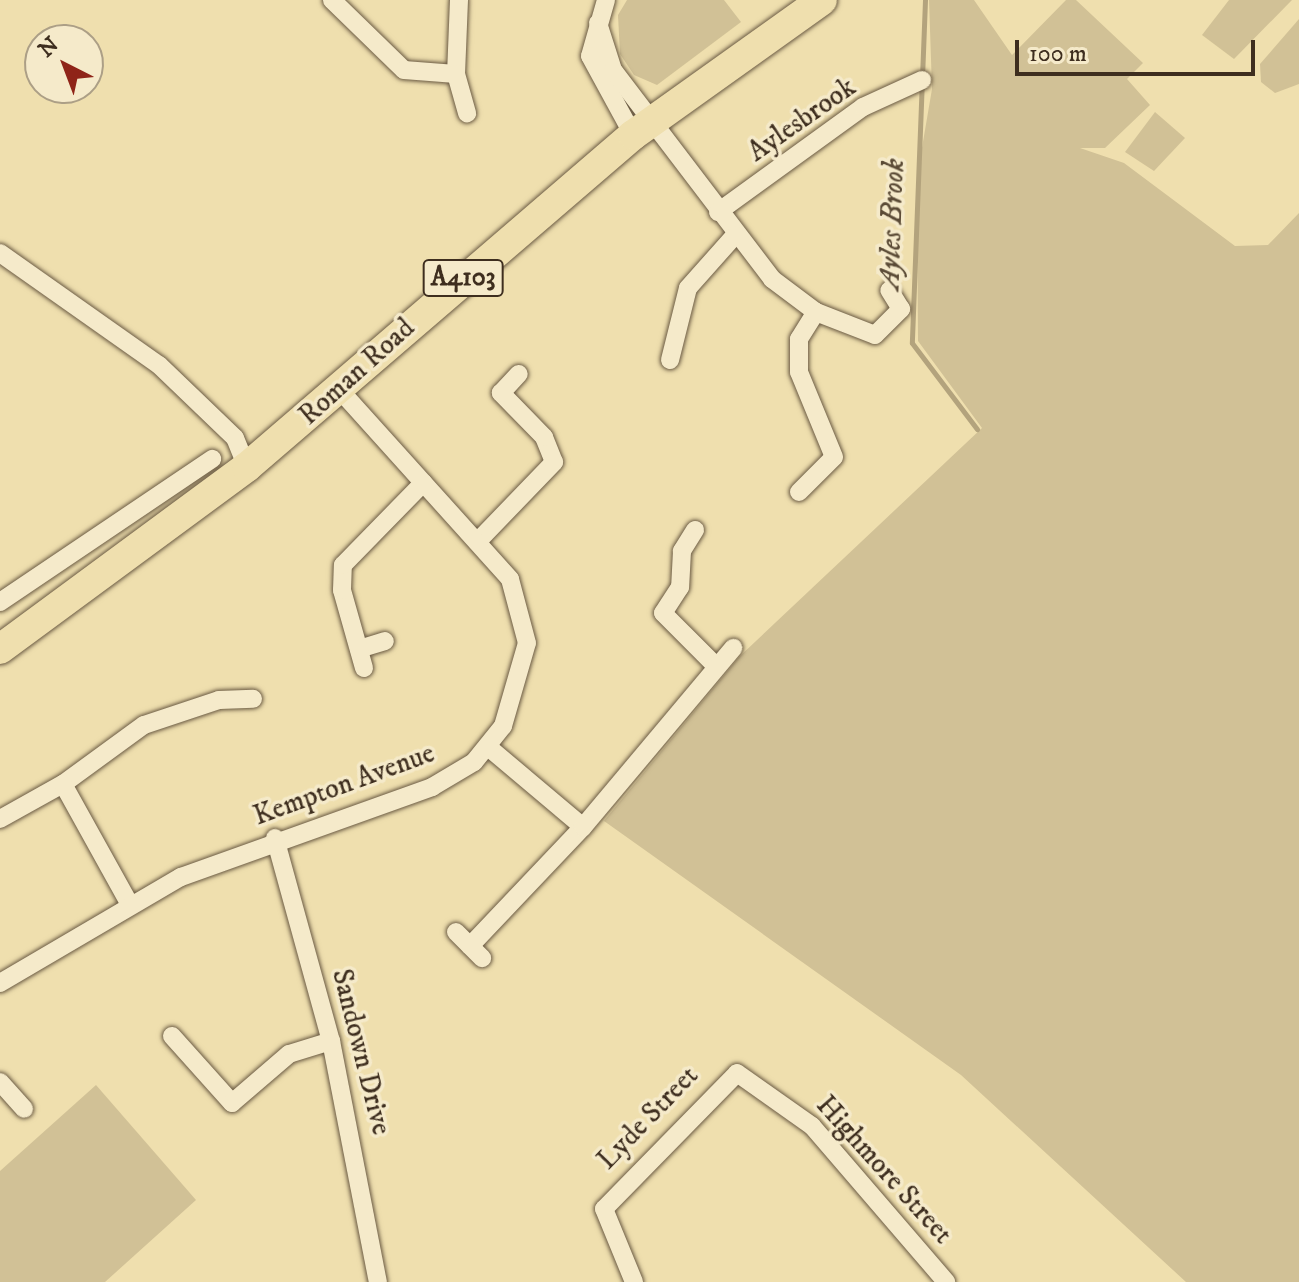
<!DOCTYPE html>
<style>
body{margin:0}
#map{position:relative;width:1299px;height:1282px;overflow:hidden;background:#efdfae;font-family:"IM FELL DW Pica",serif}
div>[style]{position:absolute}
.green>*{inset:0;background:#d1c196}
.stream>*{height:5px;margin:-2.5px;padding:0 2.5px;transform-origin:2.5px;border-radius:2.5px;background:#b3a37d}
.roads{filter:drop-shadow(0 0 2px #6a5a43) drop-shadow(0 0 2px #6a5a43)}
.street>*{height:18px;margin:-9px;padding:0 9px;transform-origin:9px;border-radius:9px;background:#f5eaca}
.primary>*{height:30px;margin:-15px;padding:0 15px;transform-origin:15px;border-radius:15px;background:#efdfae}
span{translate:-50% -50%;white-space:nowrap;text-align:center;line-height:1.15;-webkit-text-stroke:7px #f5eaca;paint-order:stroke}
.shield-label span{padding:2px 6px;background:#f5eaca;border:2px solid;border-radius:6px;-webkit-text-stroke-width:0}
.shield-label{font-size:26px;color:#3e2e1f;font-weight:700}
.street-label{font-size:28px;color:#3e2e1f}
.water-label{font-size:30px;color:#5b4b36;font-style:italic}
.north{position:absolute;left:24px;top:24px;width:80px;height:80px;box-sizing:border-box;background:#f5eaca;border:2px solid #ac9f86;border-radius:50%;rotate:318deg;font-size:22px;font-weight:700;line-height:32px;text-align:center;color:#3e2e1f}
.north::after{content:'';display:block;margin:auto;width:28px;height:36px;background:#8f2418;clip-path:polygon(50% 0,100% 100%,50% 72%,0 100%)}
.scale{position:absolute;left:1015px;top:40px;width:240px;height:36px;box-sizing:border-box;border:4px solid #3e2e1f;border-top:0;padding-left:10px;font-size:24px;line-height:28px;white-space:nowrap;color:#3e2e1f;-webkit-text-stroke:6px #f5eaca;paint-order:stroke}
</style>
<div id="map">
<div class="green">
<i style="clip-path:polygon(627px 0,724px 0,741px 22px,657px 85px,634px 75px,620px 54px,618px 15px)"></i>
<i style="clip-path:polygon(929px 0,974px 0,1012px 55px,1066px 0,1076px 0,1143px 63px,1127px 79px,1150px 105px,1105px 148px,1080px 148px,1124px 163px,1235px 246px,1268px 245px,1299px 213px,1299px 1282px,1186px 1282px,961px 1075px,604px 821px,740px 656px,982px 428px,918px 341px,917px 177px,932px 89px)"></i>
<i style="clip-path:polygon(1229px 0,1292px 0,1234px 59px,1202px 35px)"></i>
<i style="clip-path:polygon(1299px 19px,1299px 84px,1275px 93px,1261px 82px,1260px 64px)"></i>
<i style="clip-path:polygon(1155px 112px,1185px 138px,1154px 171px,1125px 152px)"></i>
<i style="clip-path:polygon(96px 1085px,196px 1200px,105px 1282px,0 1282px,0 1171px)"></i>
</div>
<div class="stream">
<i style="left:925px;top:0;width:343px;rotate:92.2deg"></i>
<i style="left:912px;top:343px;width:108px;rotate:52.9deg"></i>
</div>
<div class="roads">
<div class="street">
<i style="left:332px;top:0;width:100px;rotate:44.2deg"></i>
<i style="left:404px;top:70px;width:52px;rotate:4.4deg"></i>
<i style="left:459px;top:0;width:74px;rotate:92.3deg"></i>
<i style="left:456px;top:74px;width:41px;rotate:74.2deg"></i>
<i style="left:606px;top:0;width:58px;rotate:105.9deg"></i>
<i style="left:590px;top:56px;width:90px;rotate:61.4deg"></i>
<i style="left:598px;top:23px;width:49px;rotate:72.3deg"></i>
<i style="left:613px;top:70px;width:263px;rotate:52.7deg"></i>
<i style="left:772px;top:279px;width:55px;rotate:36.9deg"></i>
<i style="left:816px;top:312px;width:63px;rotate:21.3deg"></i>
<i style="left:875px;top:335px;width:37px;rotate:-45deg"></i>
<i style="left:901px;top:309px;width:22px;rotate:-122deg"></i>
<i style="left:718px;top:212px;width:179px;rotate:-35.9deg"></i>
<i style="left:863px;top:107px;width:65px;rotate:-24.6deg"></i>
<i style="left:0;top:253px;width:194px;rotate:35.2deg"></i>
<i style="left:159px;top:365px;width:105px;rotate:43.8deg"></i>
<i style="left:235px;top:438px;width:31px;rotate:68deg"></i>
<i style="left:670px;top:360px;width:74px;rotate:-76deg"></i>
<i style="left:688px;top:288px;width:71px;rotate:-48.4deg"></i>
<i style="left:799px;top:492px;width:49px;rotate:-45deg"></i>
<i style="left:834px;top:457px;width:92px;rotate:-112.4deg"></i>
<i style="left:799px;top:372px;width:33px;rotate:-90deg"></i>
<i style="left:799px;top:339px;width:32px;rotate:-58deg"></i>
<i style="left:695px;top:530px;width:25px;rotate:122deg"></i>
<i style="left:682px;top:551px;width:36px;rotate:93deg"></i>
<i style="left:680px;top:587px;width:31px;rotate:123deg"></i>
<i style="left:663px;top:613px;width:75px;rotate:45deg"></i>
<i style="left:480px;top:539px;width:107px;rotate:-46.1deg"></i>
<i style="left:554px;top:462px;width:27px;rotate:-112deg"></i>
<i style="left:544px;top:437px;width:62px;rotate:-134.3deg"></i>
<i style="left:501px;top:393px;width:26px;rotate:-47deg"></i>
<i style="left:0;top:602px;width:256px;rotate:-34deg"></i>
<i style="left:359px;top:649px;width:27px;rotate:-17deg"></i>
<i style="left:364px;top:668px;width:81px;rotate:-105.8deg"></i>
<i style="left:342px;top:590px;width:25px;rotate:-88deg"></i>
<i style="left:343px;top:565px;width:115px;rotate:-45.7deg"></i>
<i style="left:488px;top:747px;width:124px;rotate:40.1deg"></i>
<i style="left:63px;top:784px;width:100px;rotate:-36.1deg"></i>
<i style="left:144px;top:725px;width:79px;rotate:-18.4deg"></i>
<i style="left:219px;top:700px;width:34px;rotate:-2deg"></i>
<i style="left:0;top:819px;width:72px;rotate:-29.1deg"></i>
<i style="left:63px;top:784px;width:136px;rotate:61deg"></i>
<i style="left:275px;top:838px;width:211px;rotate:74.6deg"></i>
<i style="left:331px;top:1041px;width:246px;rotate:79deg"></i>
<i style="left:456px;top:932px;width:37px;rotate:45deg"></i>
<i style="left:470px;top:946px;width:164px;rotate:-46.5deg"></i>
<i style="left:583px;top:827px;width:234px;rotate:-50deg"></i>
<i style="left:0;top:983px;width:210px;rotate:-30.4deg"></i>
<i style="left:181px;top:877px;width:267px;rotate:-19.7deg"></i>
<i style="left:432px;top:787px;width:49px;rotate:-30.8deg"></i>
<i style="left:474px;top:762px;width:46px;rotate:-51.1deg"></i>
<i style="left:503px;top:726px;width:86px;rotate:-73.9deg"></i>
<i style="left:527px;top:643px;width:66px;rotate:-104.9deg"></i>
<i style="left:510px;top:579px;width:256px;rotate:-132deg"></i>
<i style="left:172px;top:1036px;width:90px;rotate:48.2deg"></i>
<i style="left:232px;top:1103px;width:75px;rotate:-40.7deg"></i>
<i style="left:289px;top:1054px;width:44px;rotate:-17.2deg"></i>
<i style="left:0;top:1082px;width:36px;rotate:48deg"></i>
<i style="left:634px;top:1282px;width:79px;rotate:-112.3deg"></i>
<i style="left:604px;top:1209px;width:190px;rotate:-45.6deg"></i>
<i style="left:737px;top:1073px;width:92px;rotate:35.2deg"></i>
<i style="left:812px;top:1126px;width:206px;rotate:49.3deg"></i>
</div>
<div class="primary">
<i style="left:0;top:649px;width:307px;rotate:-36.4deg"></i>
<i style="left:247px;top:467px;width:509px;rotate:-40.7deg"></i>
<i style="left:633px;top:135px;width:232px;rotate:-35.5deg"></i>
</div>
</div>
<div class="shield-label">
<span style="left:463px;top:278px">A4103</span>
</div>
<div class="street-label">
<span style="left:802px;top:120px;rotate:-35deg">Aylesbrook</span>
<span style="left:357px;top:372px;rotate:-42deg">Roman Road</span>
<span style="left:344px;top:785px;rotate:-20deg">Kempton Avenue</span>
<span style="left:361px;top:1052px;rotate:76deg">Sandown Drive</span>
<span style="left:648px;top:1118px;rotate:-46deg">Lyde Street</span>
<span style="left:884px;top:1170px;rotate:48deg">Highmore Street</span>
</div>
<div class="water-label">
<span style="left:893px;top:224px;rotate:-88deg">Ayles Brook</span>
</div>
<div class="north">N</div>
<div class="scale">100 m</div>
</div>
